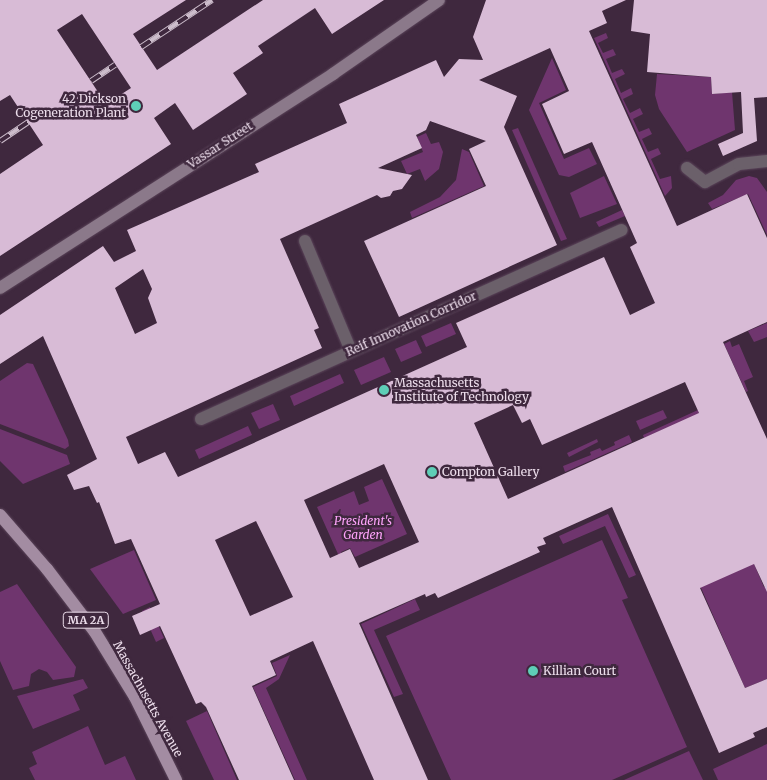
<!DOCTYPE html>
<style>
body{margin:0}
#map{position:relative;width:767px;height:780px;overflow:hidden;background:#3f283e;font-family:Merriweather,serif}
div>[style]{position:absolute}
.green>*{inset:0;background:#6f356e}
.building>*{inset:0;background:#d8bbd6}
.roads{filter:drop-shadow(0 0 1px #5b455a) drop-shadow(0 0 1px #5b455a)}
.pedestrian>*{height:12px;margin:-6px;padding:0 6px;transform-origin:6px;border-radius:6px;background:#6b606a}
.secondary>*{height:12px;margin:-6px;padding:0 6px;transform-origin:6px;border-radius:6px;background:#8b798a}
.primary>*{height:12px;margin:-6px;padding:0 6px;transform-origin:6px;border-radius:6px;background:#a38ca2}
.rail>*{height:5.5px;margin-top:-2.75px;transform-origin:0;background:repeating-linear-gradient(90deg,#3f283e 0 11px,#ccbccb 0 22px);box-sizing:border-box;border-block:1px solid #ccbccb}
.dots>*{width:14px;height:14px;translate:-50% -50%;box-sizing:border-box;border:2px solid #3f283e;border-radius:50%}
span{translate:-50% -50%;white-space:nowrap;text-align:center;line-height:1.15;-webkit-text-stroke:5px #3f283e;paint-order:stroke}
.shield-label span{padding:1px 4px;background:#3f283e;border:1px solid;border-radius:4px;-webkit-text-stroke-width:0}
.shield-label{font-size:11px;color:#ecddeb;font-weight:700}
.poi-label{font-size:12px;color:#ecddeb}
.right{translate:-100% -50%;text-align:right}
.left{translate:0 -50%;text-align:left}
.street-label{font-size:12px;color:#ecddeb}
.park-label{font-size:12px;color:#fea3fb;font-style:italic}
</style>
<div id="map">
<div class="green">
<i style="clip-path:polygon(606px 33px,608px 38px,598px 43px,603px 53px,613px 49px,616px 55px,606px 59px,612px 73px,622px 69px,625px 74px,615px 79px,621px 93px,631px 88px,633px 94px,623px 99px,630px 113px,640px 108px,643px 114px,633px 119px,639px 132px,649px 128px,652px 134px,642px 139px,648px 152px,658px 148px,661px 154px,651px 159px,660px 179px,671px 176px,672px 188px,665px 196px,594px 38px)"></i>
<i style="clip-path:polygon(552px 58px,566px 90px,539px 103px,564px 159px,589px 148px,597px 164px,569px 177px,559px 175px,529px 110px)"></i>
<i style="clip-path:polygon(657px 74px,711px 77px,712px 94px,732px 92px,735px 130px,687px 152px,659px 109px,655px 95px)"></i>
<i style="clip-path:polygon(518px 128px,567px 239px,561px 241px,512px 130px)"></i>
<i style="clip-path:polygon(426px 133px,431px 144px,439px 142px,443px 152px,439px 169px,425px 181px,420px 169px,407px 174px,401px 161px,423px 152px,417px 137px)"></i>
<i style="clip-path:polygon(462px 149px,469px 152px,484px 186px,412px 218px,410px 212px,440px 197px,456px 180px)"></i>
<i style="clip-path:polygon(604px 176px,617px 204px,580px 218px,570px 193px)"></i>
<i style="clip-path:polygon(749px 176px,757px 178px,767px 192px,767px 235px,748px 194px,712px 209px,708px 203px,723px 195px,736px 180px)"></i>
<i style="clip-path:polygon(622px 210px,625px 216px,599px 227px,596px 222px)"></i>
<i style="clip-path:polygon(451px 323px,456px 334px,426px 347px,421px 336px)"></i>
<i style="clip-path:polygon(767px 323px,767px 337px,754px 342px,748px 331px)"></i>
<i style="clip-path:polygon(416px 340px,422px 353px,401px 362px,395px 349px)"></i>
<i style="clip-path:polygon(730px 341px,732px 347px,739px 344px,753px 377px,744px 381px,748px 391px,746px 392px,724px 344px)"></i>
<i style="clip-path:polygon(384px 357px,391px 372px,361px 385px,354px 370px)"></i>
<i style="clip-path:polygon(27px 363px,33px 364px,68px 440px,69px 446px,65px 449px,0 424px,0 381px)"></i>
<i style="clip-path:polygon(340px 374px,344px 383px,294px 406px,290px 396px)"></i>
<i style="clip-path:polygon(273px 404px,280px 420px,259px 429px,251px 413px)"></i>
<i style="clip-path:polygon(663px 410px,667px 418px,640px 430px,636px 421px)"></i>
<i style="clip-path:polygon(698px 410px,699px 414px,644px 438px,643px 435px)"></i>
<i style="clip-path:polygon(248px 426px,252px 435px,199px 459px,195px 450px)"></i>
<i style="clip-path:polygon(0 429px,67px 455px,70px 464px,23px 484px,0 461px)"></i>
<i style="clip-path:polygon(629px 435px,632px 442px,565px 472px,563px 466px,591px 455px,590px 452px,600px 448px,602px 451px,615px 445px,614px 442px)"></i>
<i style="clip-path:polygon(597px 439px,598px 442px,569px 457px,567px 453px)"></i>
<i style="clip-path:polygon(382px 479px,407px 534px,355px 557px,350px 548px,341px 552px,345px 562px,342px 563px,317px 507px,354px 491px,359px 505px,369px 501px,364px 487px)"></i>
<i style="clip-path:polygon(608px 514px,636px 575px,629px 578px,605px 526px,563px 544px,559px 536px)"></i>
<i style="clip-path:polygon(602px 540px,628px 598px,622px 600px,687px 747px,612px 780px,451px 780px,386px 636px)"></i>
<i style="clip-path:polygon(134px 550px,156px 600px,123px 614px,90px 569px)"></i>
<i style="clip-path:polygon(751px 557px,764px 587px,767px 586px,767px 679px,745px 688px,698px 581px)"></i>
<i style="clip-path:polygon(17px 584px,76px 667px,74px 677px,53px 680px,47px 672px,39px 669px,31px 674px,29px 686px,13px 690px,0 661px,0 592px)"></i>
<i style="clip-path:polygon(415px 599px,420px 610px,374px 630px,403px 694px,394px 697px,361px 624px)"></i>
<i style="clip-path:polygon(150px 607px,164px 638px,156px 642px,142px 611px)"></i>
<i style="clip-path:polygon(290px 655px,279px 679px,266px 688px,307px 780px,295px 780px,253px 687px,277px 676px,272px 663px)"></i>
<i style="clip-path:polygon(83px 679px,88px 688px,73px 695px,80px 710px,33px 729px,17px 696px)"></i>
<i style="clip-path:polygon(207px 711px,237px 780px,214px 780px,186px 721px)"></i>
<i style="clip-path:polygon(88px 726px,105px 765px,125px 756px,136px 780px,35px 780px,29px 768px,37px 764px,32px 752px)"></i>
<i style="clip-path:polygon(767px 744px,767px 780px,718px 780px,713px 769px)"></i>
<i style="clip-path:polygon(689px 751px,703px 780px,624px 780px)"></i>
</div>
<div class="building">
<i style="clip-path:polygon(evenodd,0 0,186px 0,133px 34px,157px 70px,263px 0,384px 0,332px 34px,315px 8px,258px 46px,263px 53px,233px 73px,247px 94px,193px 130px,175px 103px,154px 118px,171px 144px,0 256px,0 174px,43px 145px,10px 95px,0 101px,0 0,82px 14px,131px 88px,106px 104px,57px 30px,82px 14px)"></i>
<i style="clip-path:polygon(evenodd,486px 0,626px 0,602px 11px,607px 23px,589px 31px,677px 226px,747px 194px,767px 238px,767px 322px,723px 342px,767px 439px,767px 592px,754px 564px,700px 588px,745px 688px,767px 679px,767px 727px,753px 733px,755px 737px,719px 753px,612px 507px,543px 538px,546px 544px,537px 547px,540px 552px,438px 598px,435px 593px,426px 597px,425px 594px,359px 623px,428px 780px,374px 780px,313px 641px,270px 661px,276px 675px,252px 686px,294px 780px,239px 780px,206px 707px,201px 702px,196px 704px,160px 626px,140px 635px,132px 616px,160px 604px,131px 539px,115px 544px,99px 502px,97px 503px,89px 486px,74px 490px,67px 475px,97px 459px,43px 336px,0 364px,0 315px,103px 246px,114px 262px,136px 251px,127px 230px,259px 172px,255px 164px,347px 123px,339px 104px,436px 60px,444px 77px,459px 59px,483px 60px,473px 37px,486px 0,550px 48px,569px 91px,542px 104px,564px 154px,592px 142px,637px 243px,630px 247px,655px 303px,630px 315px,604px 257px,456px 323px,467px 347px,178px 477px,165px 452px,138px 464px,126px 437px,322px 348px,314px 330px,319px 328px,280px 239px,377px 195px,381px 198px,390px 196px,393px 191px,402px 189px,412px 175px,378px 168px,422px 148px,416px 135px,426px 130px,430px 121px,486px 141px,469px 149px,486px 186px,364px 241px,399px 317px,557px 245px,504px 127px,517px 96px,479px 80px,550px 48px,486px 0,143px 269px,152px 289px,148px 298px,157px 323px,135px 334px,115px 288px,143px 269px,486px 0,685px 382px,699px 413px,508px 499px,474px 423px,513px 405px,522px 423px,530px 419px,542px 445px,685px 382px,486px 0,384px 464px,419px 542px,359px 568px,350px 549px,330px 558px,304px 500px,384px 464px,486px 0,256px 521px,293px 597px,250px 616px,215px 540px,256px 521px)"></i>
<i style="clip-path:polygon(634px 0,767px 0,767px 97px,754px 98px,757px 141px,723px 156px,718px 144px,743px 133px,741px 92px,712px 94px,711px 77px,647px 72px,650px 34px,631px 31px)"></i>
</div>
<div class="roads">
<div class="pedestrian">
<i style="left:687px;top:168px;width:23px;rotate:38deg"></i>
<i style="left:705px;top:182px;width:38px;rotate:-28deg"></i>
<i style="left:739px;top:164px;width:28px;rotate:-6deg"></i>
<i style="left:305px;top:241px;width:119px;rotate:67.3deg"></i>
<i style="left:201px;top:419px;width:461px;rotate:-24.2deg"></i>
</div>
<div class="secondary">
<i style="left:0;top:288px;width:396px;rotate:-32.7deg"></i>
<i style="left:333px;top:74px;width:129px;rotate:-34.9deg"></i>
</div>
<div class="primary">
<i style="left:0;top:515px;width:72px;rotate:49deg"></i>
<i style="left:47px;top:569px;width:79px;rotate:52.7deg"></i>
<i style="left:95px;top:632px;width:76px;rotate:58.4deg"></i>
<i style="left:135px;top:697px;width:93px;rotate:63.7deg"></i>
</div>
</div>
<div class="rail">
<i style="left:141px;top:47px;width:85px;rotate:-33.5deg"></i>
<i style="left:91px;top:81px;width:29px;rotate:-34deg"></i>
<i style="left:0;top:141px;width:34px;rotate:-34deg"></i>
</div>
<div class="dots">
<i style="left:136px;top:106px;background:#5eceb7"></i>
<i style="left:384px;top:390px;background:#5eceb7"></i>
<i style="left:432px;top:472px;background:#5eceb7"></i>
<i style="left:533px;top:671px;background:#5eceb7"></i>
</div>
<div class="shield-label">
<span style="left:86px;top:620px">MA 2A</span>
</div>
<div class="poi-label">
<span class="right" style="left:126px;top:106px">42 Dickson<br>Cogeneration Plant</span>
<span class="left" style="left:394px;top:390px">Massachusetts<br>Institute of Technology</span>
<span class="left" style="left:442px;top:472px">Compton Gallery</span>
<span class="left" style="left:543px;top:671px">Killian Court</span>
</div>
<div class="street-label">
<span style="left:220px;top:145px;rotate:-33deg">Vassar Street</span>
<span style="left:411px;top:324px;rotate:-24deg">Reif Innovation Corridor</span>
<span style="left:148px;top:699px;rotate:61deg">Massachusetts Avenue</span>
</div>
<div class="park-label">
<span style="left:363px;top:528px">President's<br>Garden</span>
</div>
</div>
